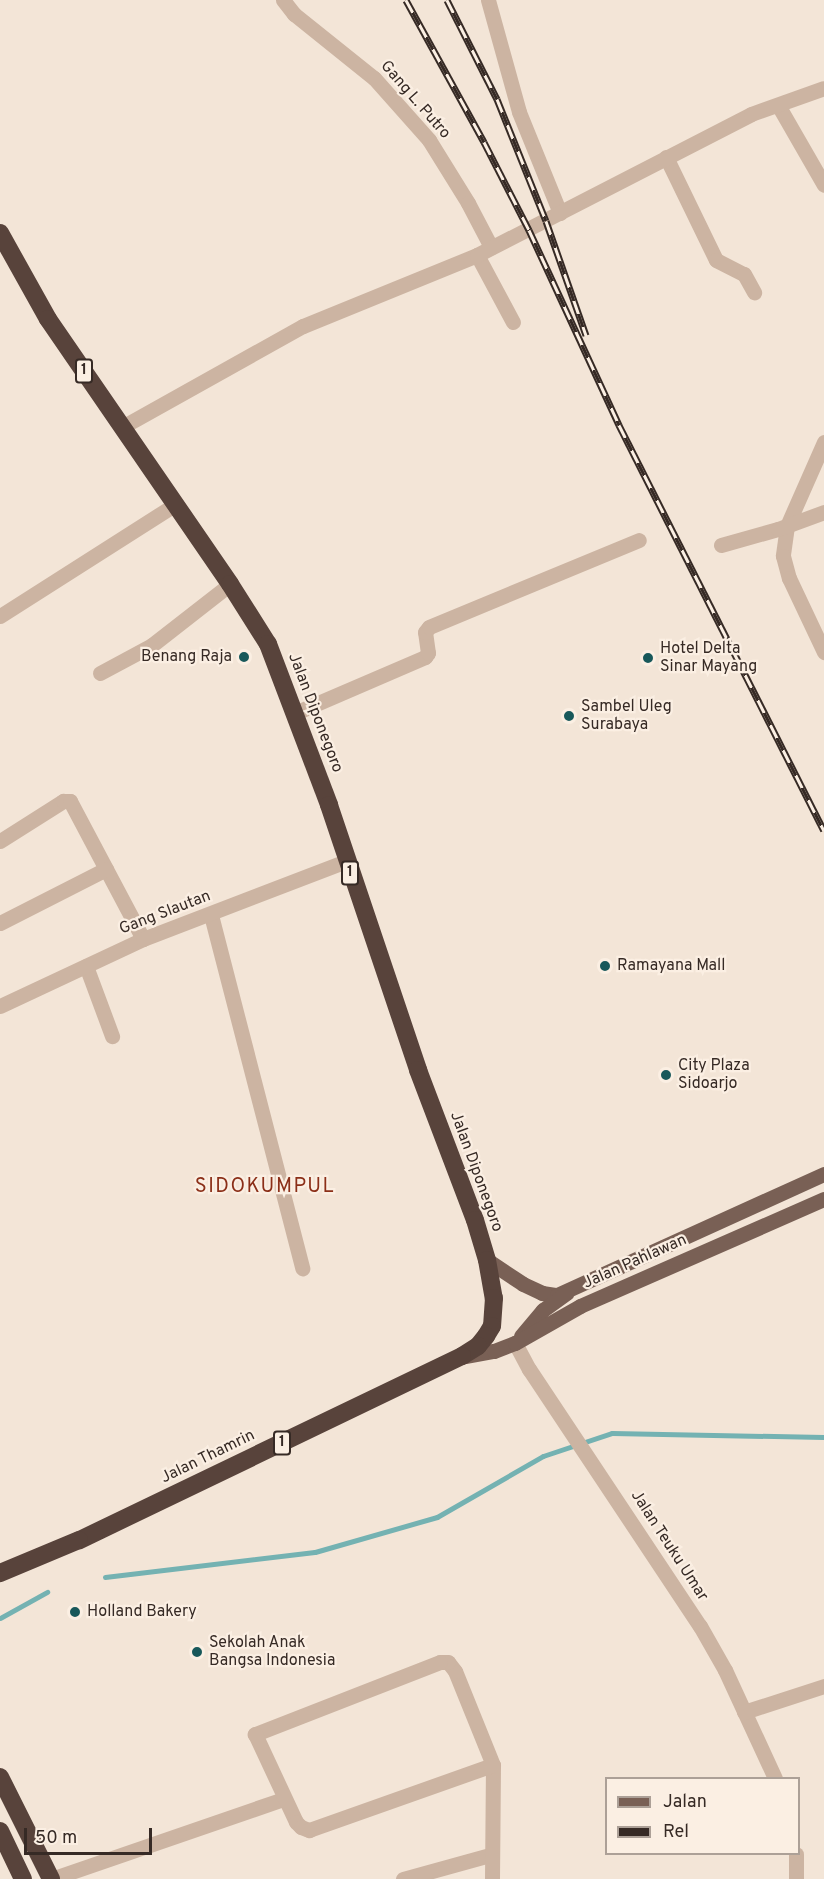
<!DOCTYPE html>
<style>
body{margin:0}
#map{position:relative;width:824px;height:1879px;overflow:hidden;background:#f3e5d7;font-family:Overpass,sans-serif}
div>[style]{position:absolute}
.stream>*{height:5px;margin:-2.5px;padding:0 2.5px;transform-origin:2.5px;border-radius:2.5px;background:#74b2b2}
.minor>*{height:15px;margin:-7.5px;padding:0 7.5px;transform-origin:7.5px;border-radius:7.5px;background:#ccb4a2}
.major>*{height:15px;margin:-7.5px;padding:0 7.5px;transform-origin:7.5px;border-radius:7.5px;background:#796055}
.highway>*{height:18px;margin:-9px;padding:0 9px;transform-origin:9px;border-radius:9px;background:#58433b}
.rail>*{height:7px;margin-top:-3.5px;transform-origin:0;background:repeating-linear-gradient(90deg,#fbefe3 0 14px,#362a25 0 28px);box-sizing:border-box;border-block:2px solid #362a25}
.dots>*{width:16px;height:16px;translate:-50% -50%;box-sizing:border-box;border:3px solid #fbefe3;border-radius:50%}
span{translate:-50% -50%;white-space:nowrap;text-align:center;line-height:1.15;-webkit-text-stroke:4.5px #fbefe3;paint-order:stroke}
.shield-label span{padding:2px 4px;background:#fbefe3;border:2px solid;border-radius:4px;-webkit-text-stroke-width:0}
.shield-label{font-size:15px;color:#362a25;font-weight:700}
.street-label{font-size:16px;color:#362a25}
.poi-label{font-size:16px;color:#362a25}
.left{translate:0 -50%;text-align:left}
.right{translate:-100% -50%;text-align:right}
.quarter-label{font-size:20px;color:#8b2f18;letter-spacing:1.5px}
.legend{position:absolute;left:605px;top:1777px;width:195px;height:78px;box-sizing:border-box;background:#fbefe3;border:2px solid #aca097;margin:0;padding:8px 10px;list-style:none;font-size:18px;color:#362a25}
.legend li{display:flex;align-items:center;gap:12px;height:30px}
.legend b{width:30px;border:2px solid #aca097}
.scale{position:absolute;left:24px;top:1828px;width:128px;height:27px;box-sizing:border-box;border:3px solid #362a25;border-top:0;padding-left:8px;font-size:18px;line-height:21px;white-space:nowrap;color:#362a25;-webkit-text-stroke:4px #fbefe3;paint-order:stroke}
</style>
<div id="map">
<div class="stream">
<i style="left:105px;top:1577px;width:211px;rotate:-6.8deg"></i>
<i style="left:315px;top:1552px;width:127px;rotate:-16deg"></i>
<i style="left:437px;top:1517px;width:122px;rotate:-29.9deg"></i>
<i style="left:543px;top:1456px;width:73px;rotate:-18.4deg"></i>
<i style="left:612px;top:1433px;width:212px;rotate:1.1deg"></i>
<i style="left:0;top:1618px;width:54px;rotate:-29deg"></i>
</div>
<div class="minor">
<i style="left:283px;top:0;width:18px;rotate:52deg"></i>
<i style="left:294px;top:14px;width:102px;rotate:38.7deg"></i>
<i style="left:374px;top:78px;width:83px;rotate:48.4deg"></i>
<i style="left:429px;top:140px;width:74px;rotate:58.2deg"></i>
<i style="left:468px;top:203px;width:50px;rotate:62.4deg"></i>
<i style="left:488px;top:0;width:116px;rotate:74.5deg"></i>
<i style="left:519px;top:112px;width:109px;rotate:67.9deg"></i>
<i style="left:778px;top:105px;width:92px;rotate:60.1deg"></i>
<i style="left:666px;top:157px;width:114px;rotate:64.1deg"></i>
<i style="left:716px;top:260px;width:31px;rotate:27deg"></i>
<i style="left:744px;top:274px;width:21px;rotate:61deg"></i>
<i style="left:477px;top:255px;width:76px;rotate:61.8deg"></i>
<i style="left:122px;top:427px;width:207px;rotate:-29.2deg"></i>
<i style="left:303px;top:326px;width:188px;rotate:-22.2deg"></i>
<i style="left:477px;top:255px;width:308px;rotate:-27.2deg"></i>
<i style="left:751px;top:114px;width:77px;rotate:-19.6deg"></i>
<i style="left:824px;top:442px;width:92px;rotate:113.8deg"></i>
<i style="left:787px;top:526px;width:30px;rotate:98deg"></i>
<i style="left:783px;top:556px;width:23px;rotate:75deg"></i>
<i style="left:789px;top:578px;width:82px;rotate:64.7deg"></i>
<i style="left:721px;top:545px;width:59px;rotate:-15.7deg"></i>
<i style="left:778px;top:529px;width:49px;rotate:-20.3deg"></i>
<i style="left:0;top:616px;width:209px;rotate:-32.5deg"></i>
<i style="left:100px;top:673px;width:59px;rotate:-28.3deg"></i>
<i style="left:152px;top:645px;width:99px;rotate:-38deg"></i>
<i style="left:295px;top:713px;width:142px;rotate:-23.3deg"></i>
<i style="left:425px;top:657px;width:5px;rotate:-53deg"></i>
<i style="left:428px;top:653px;width:21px;rotate:-98deg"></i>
<i style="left:425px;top:632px;width:6px;rotate:-51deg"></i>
<i style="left:429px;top:627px;width:227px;rotate:-22.5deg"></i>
<i style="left:0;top:841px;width:75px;rotate:-32.4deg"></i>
<i style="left:63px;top:801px;width:7px"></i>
<i style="left:70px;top:801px;width:156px;rotate:62.1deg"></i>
<i style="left:211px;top:915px;width:365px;rotate:75.5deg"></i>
<i style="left:0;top:923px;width:119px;rotate:-27deg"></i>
<i style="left:86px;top:966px;width:75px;rotate:69.6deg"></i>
<i style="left:0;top:1006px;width:158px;rotate:-25.1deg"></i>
<i style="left:143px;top:939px;width:217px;rotate:-21deg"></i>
<i style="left:515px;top:1343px;width:30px;rotate:62deg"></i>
<i style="left:529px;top:1369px;width:309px;rotate:56.4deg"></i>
<i style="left:700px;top:1626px;width:51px;rotate:60.4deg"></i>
<i style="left:725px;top:1670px;width:119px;rotate:65.2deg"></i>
<i style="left:744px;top:1712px;width:84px;rotate:-18deg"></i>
<i style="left:51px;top:1879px;width:245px;rotate:-19deg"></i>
<i style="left:403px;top:1879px;width:90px;rotate:-15.4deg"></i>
<i style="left:492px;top:1879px;width:114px;rotate:-89.5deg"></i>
<i style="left:493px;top:1765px;width:101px;rotate:-112deg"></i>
<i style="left:455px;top:1671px;width:11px;rotate:-128deg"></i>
<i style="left:448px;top:1662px;width:8px;rotate:180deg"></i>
<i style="left:440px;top:1662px;width:199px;rotate:158.7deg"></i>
<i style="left:255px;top:1734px;width:97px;rotate:65deg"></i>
<i style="left:296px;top:1822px;width:7px;rotate:45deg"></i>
<i style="left:301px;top:1827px;width:9px;rotate:21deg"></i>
<i style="left:309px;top:1830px;width:195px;rotate:-19.5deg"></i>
<i style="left:796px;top:1879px;width:25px;rotate:-90deg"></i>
</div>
<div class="major">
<i style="left:487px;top:1260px;width:43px;rotate:33.7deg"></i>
<i style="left:523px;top:1284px;width:21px;rotate:25deg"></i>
<i style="left:542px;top:1293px;width:15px;rotate:8deg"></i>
<i style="left:557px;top:1295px;width:293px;rotate:-24.4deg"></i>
<i style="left:521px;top:1336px;width:34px;rotate:-50deg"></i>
<i style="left:543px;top:1310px;width:29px;rotate:-36deg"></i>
<i style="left:465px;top:1356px;width:29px;rotate:-10deg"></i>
<i style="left:494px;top:1351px;width:22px;rotate:-21deg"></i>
<i style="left:515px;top:1343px;width:75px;rotate:-29.6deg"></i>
<i style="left:580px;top:1306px;width:266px;rotate:-23.7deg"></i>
</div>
<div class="highway">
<i style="left:0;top:233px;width:98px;rotate:60.8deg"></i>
<i style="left:48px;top:319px;width:321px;rotate:55.5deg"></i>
<i style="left:230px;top:584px;width:71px;rotate:57.7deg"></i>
<i style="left:268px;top:644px;width:172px;rotate:69.2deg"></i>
<i style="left:329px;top:805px;width:280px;rotate:71.4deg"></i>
<i style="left:418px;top:1070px;width:160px;rotate:69.2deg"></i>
<i style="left:475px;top:1220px;width:42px;rotate:73.3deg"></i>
<i style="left:487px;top:1260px;width:39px;rotate:80deg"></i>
<i style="left:494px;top:1298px;width:28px;rotate:94deg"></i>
<i style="left:492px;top:1326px;width:12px;rotate:121deg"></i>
<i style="left:486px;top:1336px;width:13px;rotate:129deg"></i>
<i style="left:478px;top:1346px;width:19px;rotate:148deg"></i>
<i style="left:462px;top:1356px;width:425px;rotate:154.3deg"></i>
<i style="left:79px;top:1540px;width:86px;rotate:157.3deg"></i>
<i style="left:0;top:1777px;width:114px;rotate:63.4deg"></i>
<i style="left:0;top:1831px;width:53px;rotate:64.4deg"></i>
</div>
<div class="rail">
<i style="left:406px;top:0;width:162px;rotate:61.2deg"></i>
<i style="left:484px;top:142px;width:99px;rotate:62.9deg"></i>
<i style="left:529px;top:230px;width:215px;rotate:65.2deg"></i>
<i style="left:619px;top:425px;width:454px;rotate:63.2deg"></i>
<i style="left:447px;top:0;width:111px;rotate:63.2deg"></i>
<i style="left:497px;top:99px;width:131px;rotate:68.1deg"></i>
<i style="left:546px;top:221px;width:121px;rotate:70.7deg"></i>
</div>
<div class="dots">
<i style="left:244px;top:657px;background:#18585a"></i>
<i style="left:648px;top:658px;background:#18585a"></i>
<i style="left:569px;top:716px;background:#18585a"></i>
<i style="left:605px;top:966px;background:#18585a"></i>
<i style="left:666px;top:1075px;background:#18585a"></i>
<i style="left:75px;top:1612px;background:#18585a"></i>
<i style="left:197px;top:1652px;background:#18585a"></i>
</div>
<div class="shield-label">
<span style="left:84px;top:371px">1</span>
<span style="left:350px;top:873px">1</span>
<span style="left:282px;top:1443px">1</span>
</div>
<div class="street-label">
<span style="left:415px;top:100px;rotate:49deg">Gang L. Putro</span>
<span style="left:315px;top:713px;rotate:69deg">Jalan Diponegoro</span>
<span style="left:165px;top:913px;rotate:-21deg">Gang Slautan</span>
<span style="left:476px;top:1172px;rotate:70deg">Jalan Diponegoro</span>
<span style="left:635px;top:1262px;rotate:-24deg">Jalan Pahlawan</span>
<span style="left:208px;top:1457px;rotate:-26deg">Jalan Thamrin</span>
<span style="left:669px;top:1546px;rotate:57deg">Jalan Teuku Umar</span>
</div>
<div class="poi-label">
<span class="left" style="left:660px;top:658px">Hotel Delta<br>Sinar Mayang</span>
<span class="right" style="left:232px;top:657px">Benang Raja</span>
<span class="left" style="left:581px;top:716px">Sambel Uleg<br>Surabaya</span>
<span class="left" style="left:617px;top:966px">Ramayana Mall</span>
<span class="left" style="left:678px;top:1075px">City Plaza<br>Sidoarjo</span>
<span class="left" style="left:87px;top:1612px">Holland Bakery</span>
<span class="left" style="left:209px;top:1652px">Sekolah Anak<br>Bangsa Indonesia</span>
</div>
<div class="quarter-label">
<span style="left:265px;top:1187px">SIDOKUMPUL</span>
</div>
<ul class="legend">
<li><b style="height:8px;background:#796055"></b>Jalan</li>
<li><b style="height:8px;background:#362a25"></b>Rel</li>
</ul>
<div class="scale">50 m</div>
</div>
